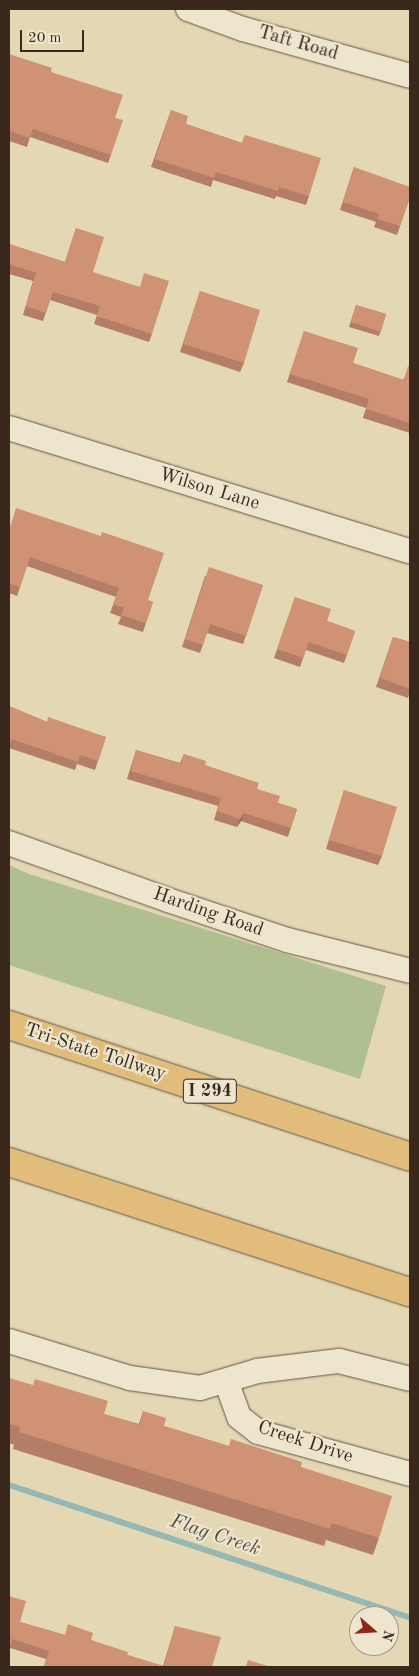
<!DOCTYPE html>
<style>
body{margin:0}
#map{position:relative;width:419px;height:1676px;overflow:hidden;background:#e3d7b4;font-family:"Old Standard TT",serif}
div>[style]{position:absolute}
.green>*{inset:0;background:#b0bf90}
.stream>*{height:6px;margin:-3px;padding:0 3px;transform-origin:3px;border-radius:3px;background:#96b8b4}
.roads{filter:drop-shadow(0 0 1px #655443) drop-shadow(0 0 1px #655443)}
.minor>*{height:24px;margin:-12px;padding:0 12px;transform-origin:12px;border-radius:12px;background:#ede5ce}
.motorway>*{height:28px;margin:-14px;padding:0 14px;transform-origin:14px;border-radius:14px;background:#e2bc7a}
.wall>*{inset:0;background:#b37e65}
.shaded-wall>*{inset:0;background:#926652}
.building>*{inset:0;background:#d09275}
span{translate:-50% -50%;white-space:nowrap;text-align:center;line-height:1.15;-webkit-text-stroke:4.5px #ede5ce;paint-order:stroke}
.shield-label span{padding:1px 4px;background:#ede5ce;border:1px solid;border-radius:4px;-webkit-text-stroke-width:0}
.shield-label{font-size:18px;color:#3b281d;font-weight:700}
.street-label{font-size:19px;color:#3b281d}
.water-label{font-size:20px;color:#524c43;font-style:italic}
.frame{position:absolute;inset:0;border:10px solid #3b281d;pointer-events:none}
.north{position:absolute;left:349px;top:1606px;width:50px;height:50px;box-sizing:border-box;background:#ede5ce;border:1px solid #a69987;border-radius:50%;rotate:109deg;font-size:14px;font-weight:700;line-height:20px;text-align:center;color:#3b281d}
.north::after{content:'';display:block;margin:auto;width:18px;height:22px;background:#8f2418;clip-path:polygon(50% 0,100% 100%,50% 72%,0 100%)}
.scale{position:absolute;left:20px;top:30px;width:64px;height:22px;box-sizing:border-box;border:2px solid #3b281d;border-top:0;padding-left:6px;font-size:15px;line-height:18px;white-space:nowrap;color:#3b281d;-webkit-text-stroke:4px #ede5ce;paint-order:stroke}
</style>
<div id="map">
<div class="green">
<i style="clip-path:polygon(9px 865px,29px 874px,386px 986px,360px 1079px,9px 965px)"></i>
</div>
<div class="stream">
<i style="left:9px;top:1485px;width:422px;rotate:18.3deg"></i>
</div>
<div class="roads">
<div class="minor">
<i style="left:188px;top:9px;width:59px;rotate:20deg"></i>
<i style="left:243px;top:29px;width:173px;rotate:15.7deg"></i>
<i style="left:9px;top:428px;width:419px;rotate:17.1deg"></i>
<i style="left:9px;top:843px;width:169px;rotate:19.7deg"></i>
<i style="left:168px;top:900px;width:126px;rotate:18.6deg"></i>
<i style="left:287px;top:940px;width:127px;rotate:14.1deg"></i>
<i style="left:9px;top:1341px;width:127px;rotate:17deg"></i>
<i style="left:130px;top:1378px;width:71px;rotate:8.1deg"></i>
<i style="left:200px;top:1388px;width:59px;rotate:-16.6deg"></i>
<i style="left:257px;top:1371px;width:83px;rotate:-7deg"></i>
<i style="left:339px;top:1361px;width:73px;rotate:14.2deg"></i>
<i style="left:226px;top:1381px;width:38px;rotate:70deg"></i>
<i style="left:239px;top:1417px;width:24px;rotate:38deg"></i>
<i style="left:258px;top:1432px;width:158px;rotate:15.4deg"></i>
</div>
<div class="motorway">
<i style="left:9px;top:1025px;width:422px;rotate:18.2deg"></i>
<i style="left:9px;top:1162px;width:422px;rotate:18deg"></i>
</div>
</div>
<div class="wall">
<i style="clip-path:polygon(9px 54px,51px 72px,115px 118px,111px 155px,108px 163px,30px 137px,27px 147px,9px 141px)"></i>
<i style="clip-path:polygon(171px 110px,186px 124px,242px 143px,245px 135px,309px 196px,306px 205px,276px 196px,275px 199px,213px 180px,211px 187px,151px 167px)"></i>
<i style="clip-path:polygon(354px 167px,410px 197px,397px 235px,374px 227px,376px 222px,340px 210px)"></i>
<i style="clip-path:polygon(76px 228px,93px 272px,152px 334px,149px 342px,94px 324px,97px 315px,50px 300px,43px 321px,23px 315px,33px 281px,9px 274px,9px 244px,65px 262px)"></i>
<i style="clip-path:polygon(200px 291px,244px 363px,240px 372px,180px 352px)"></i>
<i style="clip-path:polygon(356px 305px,386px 314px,379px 336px,349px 327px)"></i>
<i style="clip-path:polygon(304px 331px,353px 363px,403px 380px,410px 367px,410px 433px,363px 418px,366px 408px,287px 382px)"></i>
<i style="clip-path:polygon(9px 530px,148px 600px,153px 602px,143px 632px,118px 624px,121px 617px,110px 613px,116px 597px,27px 566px,17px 596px,9px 593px)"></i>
<i style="clip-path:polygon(205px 576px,263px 585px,243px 644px,207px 633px,200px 653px,182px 647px)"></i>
<i style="clip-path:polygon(295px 597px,327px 621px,355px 631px,344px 663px,306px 650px,300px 667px,274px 658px)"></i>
<i style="clip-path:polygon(393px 637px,410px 642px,410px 691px,408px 698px,376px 687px)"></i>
<i style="clip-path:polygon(9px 706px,47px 722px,106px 737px,95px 770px,77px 764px,75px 770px,9px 748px)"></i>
<i style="clip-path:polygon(136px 750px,180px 763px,184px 754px,205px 765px,257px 789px,278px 803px,297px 809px,288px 837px,241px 821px,237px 827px,214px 820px,218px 806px,127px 779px)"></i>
<i style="clip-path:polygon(344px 790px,382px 856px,378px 865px,326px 849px)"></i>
<i style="clip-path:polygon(9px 1378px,104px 1414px,139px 1424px,143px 1411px,164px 1426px,228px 1446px,301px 1467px,379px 1538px,373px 1555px,326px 1540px,324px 1546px,13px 1449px,14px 1445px,9px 1443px)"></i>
<i style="clip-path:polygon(9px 1596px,20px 1622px,65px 1635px,91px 1640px,127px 1655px,163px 1666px,175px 1626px,212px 1667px,44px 1667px,46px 1659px,10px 1648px)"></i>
</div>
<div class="shaded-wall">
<i style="clip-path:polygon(244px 813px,241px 821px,237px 827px,240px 819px)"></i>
</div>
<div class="building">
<i style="clip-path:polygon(9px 54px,52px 68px,51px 72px,123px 95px,115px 118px,123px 120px,111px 155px,33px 129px,30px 138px,9px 131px)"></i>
<i style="clip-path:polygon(171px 110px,188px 116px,186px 124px,242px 143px,245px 135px,321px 158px,309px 196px,279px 187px,278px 191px,216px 172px,214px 178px,155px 159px)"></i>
<i style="clip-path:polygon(354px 167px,410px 187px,410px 197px,400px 226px,377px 219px,379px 214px,343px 202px)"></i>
<i style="clip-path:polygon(76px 228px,104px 237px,93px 272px,140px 287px,144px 273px,169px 281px,152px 334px,97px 316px,100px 306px,53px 292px,46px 313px,26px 306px,36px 273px,9px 264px,9px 244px,65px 262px)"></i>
<i style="clip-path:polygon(200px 291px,260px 310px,244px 363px,183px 344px)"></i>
<i style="clip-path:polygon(356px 305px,386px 314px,381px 332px,351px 322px)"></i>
<i style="clip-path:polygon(304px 331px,358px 348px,353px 363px,404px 380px,408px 366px,410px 367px,410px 423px,366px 409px,369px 399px,290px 374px)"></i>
<i style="clip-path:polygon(16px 508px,101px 536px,102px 532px,164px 553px,148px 600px,153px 602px,146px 623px,121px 615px,124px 608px,113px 604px,119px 588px,30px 557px,20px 587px,9px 583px,9px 531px)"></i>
<i style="clip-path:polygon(209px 567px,263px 585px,246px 636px,210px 624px,203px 645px,185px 639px)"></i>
<i style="clip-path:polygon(295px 597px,331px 609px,327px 621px,355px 631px,347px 655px,309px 642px,303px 658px,277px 649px)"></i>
<i style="clip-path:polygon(393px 637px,410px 642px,410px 689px,380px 678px)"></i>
<i style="clip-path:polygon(9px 706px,47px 722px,48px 717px,106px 737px,98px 761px,80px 755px,78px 762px,12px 739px,10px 743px,9px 742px)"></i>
<i style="clip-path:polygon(136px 750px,181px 764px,184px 754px,206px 761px,205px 765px,259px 783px,257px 789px,280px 796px,278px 803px,297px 809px,291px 828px,244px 813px,240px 819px,217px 811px,221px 798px,131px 771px)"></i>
<i style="clip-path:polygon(344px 790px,397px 807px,382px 856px,329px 840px)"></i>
<i style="clip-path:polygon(9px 1378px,33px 1385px,35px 1379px,108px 1401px,104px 1414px,140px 1425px,143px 1411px,166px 1418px,164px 1426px,229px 1446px,231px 1439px,302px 1462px,301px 1467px,392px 1496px,379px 1538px,332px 1523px,330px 1529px,19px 1432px,20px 1427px,9px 1424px)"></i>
<i style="clip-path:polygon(9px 1596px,26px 1601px,20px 1622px,65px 1635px,68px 1624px,93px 1633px,91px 1640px,128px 1652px,127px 1655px,164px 1666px,175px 1626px,221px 1637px,212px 1667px,44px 1667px,49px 1651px,12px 1639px,9px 1651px)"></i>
<i style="clip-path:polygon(248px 1660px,271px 1667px,246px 1667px)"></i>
</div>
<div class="shield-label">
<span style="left:210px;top:1091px">I 294</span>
</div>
<div class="street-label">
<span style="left:298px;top:44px;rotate:16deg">Taft Road</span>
<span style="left:209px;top:490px;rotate:17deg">Wilson Lane</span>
<span style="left:208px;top:913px;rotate:19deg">Harding Road</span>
<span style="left:95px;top:1053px;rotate:18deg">Tri-State Tollway</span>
<span style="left:305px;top:1443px;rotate:18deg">Creek Drive</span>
</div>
<div class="water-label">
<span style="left:215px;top:1536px;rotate:18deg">Flag Creek</span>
</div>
<div class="frame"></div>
<div class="north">N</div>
<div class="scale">20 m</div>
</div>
